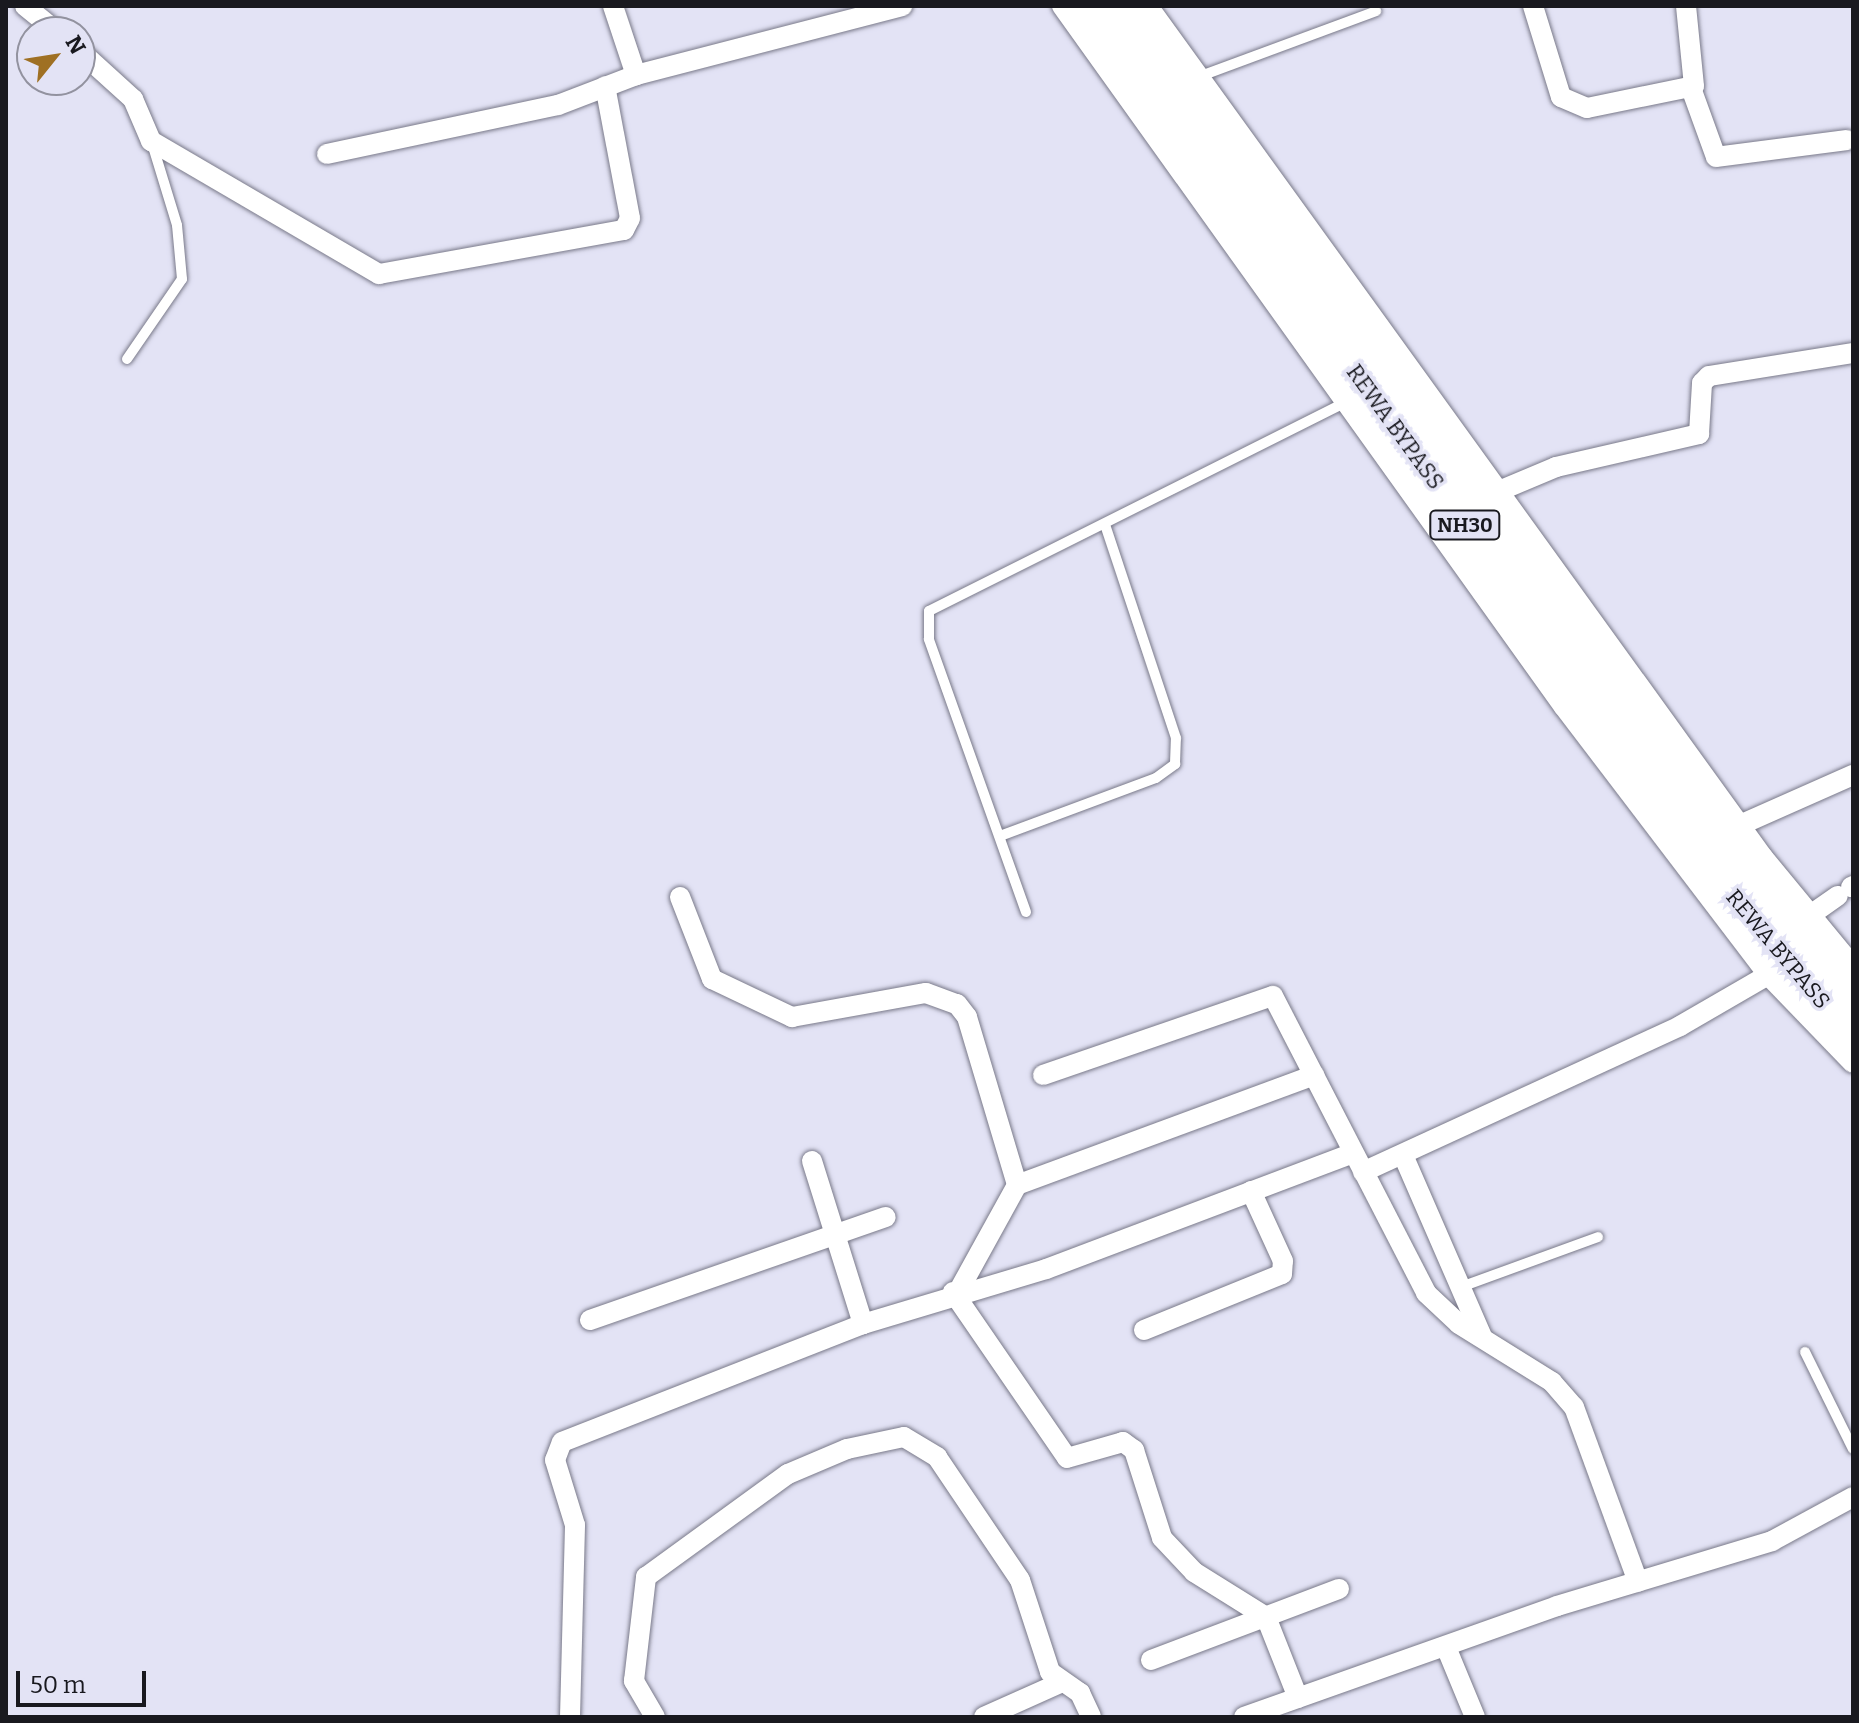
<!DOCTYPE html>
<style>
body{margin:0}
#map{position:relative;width:1859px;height:1723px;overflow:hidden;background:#e3e3f5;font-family:Bitter,serif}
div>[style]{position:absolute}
.roads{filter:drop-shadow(0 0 2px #797989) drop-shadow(0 0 2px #797989)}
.service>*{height:10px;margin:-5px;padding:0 5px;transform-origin:5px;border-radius:5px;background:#fff}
.minor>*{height:20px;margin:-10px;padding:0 10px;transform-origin:10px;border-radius:10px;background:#fff}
.trunk>*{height:34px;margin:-17px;padding:0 17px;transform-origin:17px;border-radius:17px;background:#fff}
span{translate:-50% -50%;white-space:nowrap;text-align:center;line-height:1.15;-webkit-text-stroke:7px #e3e3f5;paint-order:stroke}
.shield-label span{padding:2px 6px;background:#e3e3f5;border:2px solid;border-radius:6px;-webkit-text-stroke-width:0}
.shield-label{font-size:20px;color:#19191f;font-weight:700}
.street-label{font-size:22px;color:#19191f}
.frame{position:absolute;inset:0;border:8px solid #19191f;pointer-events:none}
.north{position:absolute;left:16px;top:16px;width:80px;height:80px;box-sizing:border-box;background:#e3e3f5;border:2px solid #92929f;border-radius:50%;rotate:60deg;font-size:22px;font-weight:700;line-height:32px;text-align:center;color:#19191f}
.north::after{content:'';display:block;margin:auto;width:28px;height:36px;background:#9f7023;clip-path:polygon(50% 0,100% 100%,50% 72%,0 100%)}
.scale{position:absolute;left:16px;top:1671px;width:130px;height:36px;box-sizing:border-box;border:4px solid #19191f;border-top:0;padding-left:10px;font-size:24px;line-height:28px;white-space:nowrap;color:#19191f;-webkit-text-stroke:6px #e3e3f5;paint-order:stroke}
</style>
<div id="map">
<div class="roads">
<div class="service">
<i style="left:1198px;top:77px;width:190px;rotate:-20.3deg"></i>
<i style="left:127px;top:359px;width:97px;rotate:-55.5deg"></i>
<i style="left:182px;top:279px;width:54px;rotate:-95.3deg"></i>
<i style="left:177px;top:225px;width:86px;rotate:-107deg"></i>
<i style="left:1000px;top:836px;width:166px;rotate:-20.4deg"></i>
<i style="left:1156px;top:778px;width:24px;rotate:-36deg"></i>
<i style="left:1175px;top:764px;width:26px;rotate:-88deg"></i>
<i style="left:1176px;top:738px;width:222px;rotate:-108.4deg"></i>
<i style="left:1026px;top:912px;width:290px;rotate:-109.6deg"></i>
<i style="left:929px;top:639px;width:28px;rotate:-90deg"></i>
<i style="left:929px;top:611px;width:466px;rotate:-26.6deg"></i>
<i style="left:1458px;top:1288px;width:149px;rotate:-20deg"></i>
<i style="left:1805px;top:1352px;width:108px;rotate:63.7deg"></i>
</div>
<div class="minor">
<i style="left:25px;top:6px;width:41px;rotate:39.1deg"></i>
<i style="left:613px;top:6px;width:73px;rotate:71.6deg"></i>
<i style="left:1062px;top:6px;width:862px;rotate:54.39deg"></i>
<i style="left:1564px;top:707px;width:337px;rotate:52.7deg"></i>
<i style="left:1768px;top:975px;width:122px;rotate:46deg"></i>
<i style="left:1148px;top:6px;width:1050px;rotate:54.15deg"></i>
<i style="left:1763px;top:857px;width:141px;rotate:50.5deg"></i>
<i style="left:1533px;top:6px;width:95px;rotate:72.9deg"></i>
<i style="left:1561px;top:97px;width:28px;rotate:23deg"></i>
<i style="left:1587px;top:108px;width:109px;rotate:-11.6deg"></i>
<i style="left:1694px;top:86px;width:80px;rotate:-95.7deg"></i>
<i style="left:80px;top:51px;width:72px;rotate:42.2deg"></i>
<i style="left:133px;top:99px;width:46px;rotate:66.8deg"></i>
<i style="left:151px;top:141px;width:264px;rotate:30.3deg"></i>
<i style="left:379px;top:274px;width:249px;rotate:-10.2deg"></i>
<i style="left:624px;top:230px;width:13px;rotate:-63deg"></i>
<i style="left:630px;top:218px;width:134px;rotate:-100.7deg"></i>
<i style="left:1691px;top:88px;width:73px;rotate:70.1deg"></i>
<i style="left:1716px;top:157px;width:132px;rotate:-7.4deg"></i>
<i style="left:327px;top:154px;width:236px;rotate:-12deg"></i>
<i style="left:558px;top:105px;width:84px;rotate:-21deg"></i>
<i style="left:636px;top:75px;width:275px;rotate:-14.5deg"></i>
<i style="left:1499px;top:491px;width:62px;rotate:-22.8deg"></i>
<i style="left:1556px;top:467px;width:147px;rotate:-13deg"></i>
<i style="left:1699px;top:434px;width:51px;rotate:-86.6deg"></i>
<i style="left:1702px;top:383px;width:10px;rotate:-45deg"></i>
<i style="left:1709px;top:376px;width:146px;rotate:-9.1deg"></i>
<i style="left:1740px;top:825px;width:124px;rotate:-23.9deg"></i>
<i style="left:1851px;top:887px;width:2px;rotate:-27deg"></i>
<i style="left:680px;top:897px;width:88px;rotate:68.7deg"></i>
<i style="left:712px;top:979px;width:89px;rotate:25.4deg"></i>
<i style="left:792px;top:1017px;width:136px;rotate:-10.2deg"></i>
<i style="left:926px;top:993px;width:33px;rotate:20deg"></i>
<i style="left:957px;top:1004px;width:16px;rotate:52deg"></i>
<i style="left:967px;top:1017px;width:175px;rotate:73.4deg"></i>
<i style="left:1017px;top:1185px;width:120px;rotate:118.9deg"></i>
<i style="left:1809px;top:916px;width:35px;rotate:-35deg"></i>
<i style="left:1043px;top:1075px;width:243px;rotate:-19deg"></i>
<i style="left:1273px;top:996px;width:334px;rotate:62.7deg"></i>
<i style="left:1426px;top:1293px;width:45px;rotate:43.2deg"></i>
<i style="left:1459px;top:1324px;width:110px;rotate:31.9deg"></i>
<i style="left:1552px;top:1382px;width:33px;rotate:49deg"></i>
<i style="left:1574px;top:1407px;width:186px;rotate:69.9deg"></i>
<i style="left:1403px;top:1155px;width:198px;rotate:66.5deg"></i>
<i style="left:812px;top:1161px;width:171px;rotate:72.6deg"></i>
<i style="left:1363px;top:1172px;width:349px;rotate:-24.7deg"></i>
<i style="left:1680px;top:1026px;width:102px;rotate:-30.1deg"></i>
<i style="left:1017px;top:1185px;width:317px;rotate:-20.3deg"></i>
<i style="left:953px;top:1292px;width:201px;rotate:55.5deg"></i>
<i style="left:1067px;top:1458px;width:58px;rotate:-15.9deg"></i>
<i style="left:1123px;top:1442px;width:14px;rotate:36deg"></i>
<i style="left:1134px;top:1450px;width:92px;rotate:72.3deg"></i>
<i style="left:1162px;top:1538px;width:47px;rotate:46.7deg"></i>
<i style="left:1194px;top:1572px;width:85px;rotate:32deg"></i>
<i style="left:1266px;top:1617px;width:87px;rotate:68.4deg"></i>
<i style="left:590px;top:1320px;width:313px;rotate:-19.2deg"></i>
<i style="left:1144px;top:1330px;width:149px;rotate:-22.1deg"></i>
<i style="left:1282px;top:1274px;width:13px;rotate:-86deg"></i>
<i style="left:1283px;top:1261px;width:77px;rotate:-114.6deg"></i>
<i style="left:1446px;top:1647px;width:76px;rotate:67.5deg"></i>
<i style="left:1151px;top:1660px;width:201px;rotate:-20.7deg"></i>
<i style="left:570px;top:1717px;width:192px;rotate:-88.5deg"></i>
<i style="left:575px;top:1525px;width:68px;rotate:-107.1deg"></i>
<i style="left:555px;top:1460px;width:19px;rotate:-69deg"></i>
<i style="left:562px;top:1442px;width:323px;rotate:-21.4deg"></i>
<i style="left:863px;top:1324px;width:191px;rotate:-16.7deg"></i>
<i style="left:1046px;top:1269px;width:328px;rotate:-20.7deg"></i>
<i style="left:655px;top:1717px;width:42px;rotate:-120.3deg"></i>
<i style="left:634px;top:1681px;width:105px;rotate:-83.4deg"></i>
<i style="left:646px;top:1577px;width:175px;rotate:-36deg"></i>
<i style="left:788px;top:1474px;width:64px;rotate:-23deg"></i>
<i style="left:847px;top:1449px;width:58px;rotate:-11.9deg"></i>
<i style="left:904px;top:1437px;width:39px;rotate:31deg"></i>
<i style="left:937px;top:1457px;width:148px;rotate:56deg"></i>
<i style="left:1020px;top:1580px;width:97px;rotate:71.9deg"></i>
<i style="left:1050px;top:1672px;width:37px;rotate:35deg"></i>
<i style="left:1080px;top:1693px;width:26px;rotate:65deg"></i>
<i style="left:984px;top:1717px;width:83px;rotate:-24.1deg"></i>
<i style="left:1244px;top:1717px;width:332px;rotate:-19.5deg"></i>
<i style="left:1557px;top:1606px;width:225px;rotate:-16.8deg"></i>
<i style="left:1772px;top:1541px;width:92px;rotate:-28.5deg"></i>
</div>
<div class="trunk">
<i style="left:1088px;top:6px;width:1026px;rotate:54.12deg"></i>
<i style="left:1689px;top:837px;width:159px;rotate:52.4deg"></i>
<i style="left:1786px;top:963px;width:98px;rotate:46.7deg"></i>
<i style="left:1120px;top:6px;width:1084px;rotate:53.93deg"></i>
<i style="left:1758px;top:882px;width:147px;rotate:49.7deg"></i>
</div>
</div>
<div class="shield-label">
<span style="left:1465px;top:525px">NH30</span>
</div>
<div class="street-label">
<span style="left:1395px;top:427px;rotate:54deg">REWA BYPASS</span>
<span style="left:1778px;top:949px;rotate:50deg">REWA BYPASS</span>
</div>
<div class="frame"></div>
<div class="north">N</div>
<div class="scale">50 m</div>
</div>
